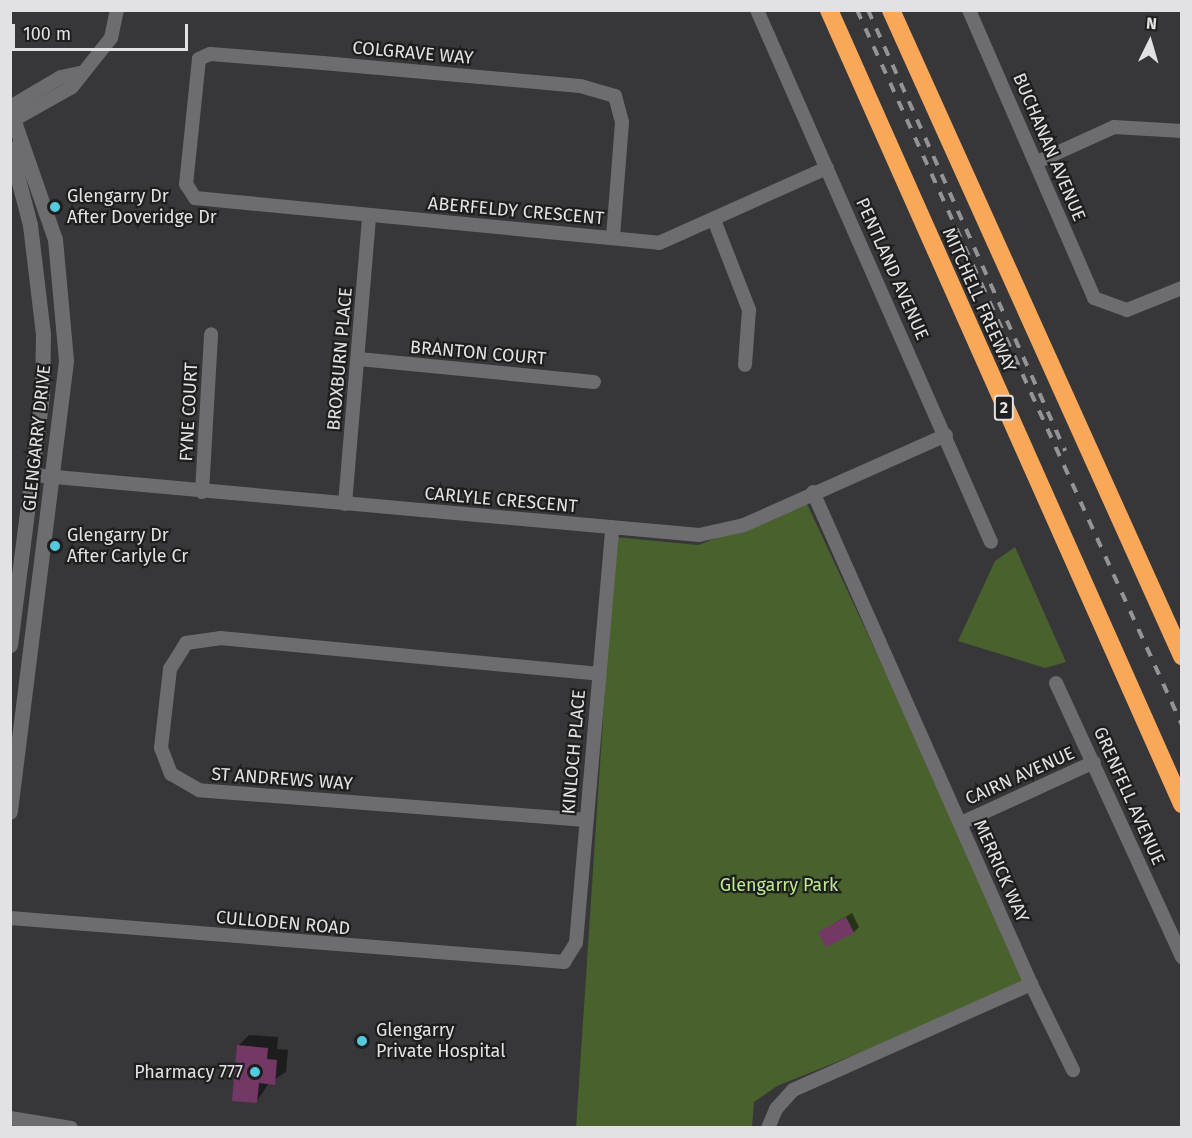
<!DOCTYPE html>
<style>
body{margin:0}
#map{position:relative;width:1192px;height:1138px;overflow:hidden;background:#373739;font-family:"Fira Sans",sans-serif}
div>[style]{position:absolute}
.green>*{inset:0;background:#48612d}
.shadow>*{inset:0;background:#0007}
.building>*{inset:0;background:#733866}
.minor>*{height:14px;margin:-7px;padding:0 7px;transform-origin:7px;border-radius:7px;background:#6d6c6f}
.secondary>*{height:15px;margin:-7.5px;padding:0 7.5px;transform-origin:7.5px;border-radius:7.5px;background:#6d6c6f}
.motorway>*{height:18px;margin:-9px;padding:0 9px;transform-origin:9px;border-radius:9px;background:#f9a758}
.rail>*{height:4px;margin-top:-2px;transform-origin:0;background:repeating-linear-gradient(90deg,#949395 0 10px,transparent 0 20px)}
.dots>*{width:16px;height:16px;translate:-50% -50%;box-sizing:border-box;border:3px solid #1e1e1f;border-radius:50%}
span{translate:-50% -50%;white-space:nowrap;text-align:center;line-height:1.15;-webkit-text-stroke:4.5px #1e1e1f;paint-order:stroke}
.shield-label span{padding:2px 4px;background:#1e1e1f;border:2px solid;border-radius:4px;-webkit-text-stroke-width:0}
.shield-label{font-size:16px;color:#e2e1e3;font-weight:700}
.street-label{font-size:18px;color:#e2e1e3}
.poi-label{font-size:18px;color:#e2e1e3}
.left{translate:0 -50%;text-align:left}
.right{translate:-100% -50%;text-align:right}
.park-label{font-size:18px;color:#bbeb8b}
.frame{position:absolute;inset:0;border:12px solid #e2e1e3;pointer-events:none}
.north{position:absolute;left:1120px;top:12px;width:60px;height:60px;-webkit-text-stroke:4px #1e1e1f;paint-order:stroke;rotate:5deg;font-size:16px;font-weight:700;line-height:24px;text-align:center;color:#e2e1e3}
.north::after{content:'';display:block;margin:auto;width:21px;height:27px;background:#e2e1e3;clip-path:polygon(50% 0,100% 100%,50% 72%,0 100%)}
.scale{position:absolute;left:12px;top:24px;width:176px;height:27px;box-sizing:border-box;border:3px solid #e2e1e3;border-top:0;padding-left:8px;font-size:18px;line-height:21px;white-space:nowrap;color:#e2e1e3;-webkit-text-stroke:4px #1e1e1f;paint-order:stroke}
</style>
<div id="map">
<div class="green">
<i style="clip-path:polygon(807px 504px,1031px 984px,777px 1086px,754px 1102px,752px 1127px,576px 1128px,615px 537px,698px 545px)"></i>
<i style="clip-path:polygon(1015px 547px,1066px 662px,1045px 668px,958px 641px,995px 561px)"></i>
</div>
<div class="shadow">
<i style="clip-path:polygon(852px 913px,859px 927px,854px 932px,820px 932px)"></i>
<i style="clip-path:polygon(249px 1035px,278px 1037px,277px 1049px,288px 1050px,286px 1072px,269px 1083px,257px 1101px,238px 1046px)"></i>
</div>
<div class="building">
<i style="clip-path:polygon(846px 917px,854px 933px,826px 947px,818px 932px)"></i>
<i style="clip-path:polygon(237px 1045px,268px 1048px,267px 1059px,277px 1060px,275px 1085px,259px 1083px,257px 1103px,232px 1101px)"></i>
</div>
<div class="minor">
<i style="left:757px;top:10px;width:581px;rotate:66.26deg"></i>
<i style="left:969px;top:10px;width:314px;rotate:66.5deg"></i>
<i style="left:1094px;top:298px;width:35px;rotate:20deg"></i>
<i style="left:1127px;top:310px;width:59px;rotate:-21.8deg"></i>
<i style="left:10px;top:107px;width:59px;rotate:-30.5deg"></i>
<i style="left:61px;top:77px;width:19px;rotate:-12deg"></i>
<i style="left:10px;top:122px;width:71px;rotate:-29.4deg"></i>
<i style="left:72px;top:87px;width:63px;rotate:-51.5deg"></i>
<i style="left:111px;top:38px;width:29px;rotate:-78deg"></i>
<i style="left:1037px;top:162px;width:85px;rotate:-24.4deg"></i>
<i style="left:1114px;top:127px;width:68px;rotate:3.4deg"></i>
<i style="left:714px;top:220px;width:97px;rotate:68.7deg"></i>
<i style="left:749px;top:310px;width:55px;rotate:94.2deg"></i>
<i style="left:613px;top:237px;width:115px;rotate:-85.5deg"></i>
<i style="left:622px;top:122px;width:27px;rotate:-105deg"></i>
<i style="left:615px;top:96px;width:36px;rotate:-164deg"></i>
<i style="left:580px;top:86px;width:258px;rotate:-174.9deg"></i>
<i style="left:323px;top:63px;width:113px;rotate:-175.4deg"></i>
<i style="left:210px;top:54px;width:12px;rotate:156deg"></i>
<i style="left:199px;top:59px;width:126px;rotate:95.9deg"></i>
<i style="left:186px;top:184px;width:17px;rotate:57deg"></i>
<i style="left:195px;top:198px;width:466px;rotate:5.5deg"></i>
<i style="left:659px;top:243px;width:184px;rotate:-24.1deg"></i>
<i style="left:359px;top:359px;width:236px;rotate:5.6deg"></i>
<i style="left:33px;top:475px;width:669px;rotate:5.15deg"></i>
<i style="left:699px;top:535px;width:46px;rotate:-12.5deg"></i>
<i style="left:744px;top:525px;width:221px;rotate:-24deg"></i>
<i style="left:202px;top:492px;width:158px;rotate:-86.7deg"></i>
<i style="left:345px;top:504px;width:288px;rotate:-85.2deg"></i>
<i style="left:1056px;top:683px;width:302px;rotate:65.3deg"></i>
<i style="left:586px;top:820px;width:388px;rotate:-175.6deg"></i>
<i style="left:199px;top:790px;width:32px;rotate:-150deg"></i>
<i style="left:171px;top:774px;width:28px;rotate:-111deg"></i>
<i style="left:161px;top:748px;width:80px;rotate:-83.5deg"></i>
<i style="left:170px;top:669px;width:31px;rotate:-58deg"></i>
<i style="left:186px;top:643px;width:34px;rotate:-8deg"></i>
<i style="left:220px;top:638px;width:381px;rotate:5.4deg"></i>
<i style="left:961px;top:823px;width:146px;rotate:-24.6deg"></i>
<i style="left:10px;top:918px;width:556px;rotate:4.54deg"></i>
<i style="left:564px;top:962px;width:22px;rotate:-58deg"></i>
<i style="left:576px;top:943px;width:417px;rotate:-85deg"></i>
<i style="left:1031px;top:984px;width:96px;rotate:64deg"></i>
<i style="left:10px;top:1118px;width:62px;rotate:9.3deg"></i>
<i style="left:768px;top:1128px;width:21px;rotate:-67deg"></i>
<i style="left:776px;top:1109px;width:25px;rotate:-48deg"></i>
<i style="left:793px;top:1090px;width:261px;rotate:-24deg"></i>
<i style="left:1031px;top:984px;width:538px;rotate:-113.9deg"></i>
</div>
<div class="secondary">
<i style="left:10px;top:110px;width:137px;rotate:70.8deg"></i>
<i style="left:55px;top:239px;width:122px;rotate:84.8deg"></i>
<i style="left:66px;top:361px;width:454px;rotate:97.1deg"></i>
<i style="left:10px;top:148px;width:80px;rotate:75.4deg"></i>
<i style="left:30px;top:225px;width:110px;rotate:83.2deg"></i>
<i style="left:43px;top:334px;width:61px;rotate:90.9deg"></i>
<i style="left:42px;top:395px;width:252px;rotate:97.3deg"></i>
</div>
<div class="motorway">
<i style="left:829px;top:10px;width:869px;rotate:66.03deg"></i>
<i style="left:891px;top:10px;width:709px;rotate:65.75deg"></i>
</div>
<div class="rail">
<i style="left:857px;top:10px;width:785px;rotate:65.56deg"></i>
<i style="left:868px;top:10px;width:483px;rotate:65.9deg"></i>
</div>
<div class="dots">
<i style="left:55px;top:207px;background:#54cade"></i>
<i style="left:55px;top:546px;background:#54cade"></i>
<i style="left:362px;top:1041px;background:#54cade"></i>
<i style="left:255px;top:1072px;background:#54cade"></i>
</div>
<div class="shield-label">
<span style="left:1004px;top:408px">2</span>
</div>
<div class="street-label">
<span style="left:413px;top:53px;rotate:5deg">COLGRAVE WAY</span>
<span style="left:1049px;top:147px;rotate:67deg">BUCHANAN AVENUE</span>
<span style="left:516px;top:211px;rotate:5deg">ABERFELDY CRESCENT</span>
<span style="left:892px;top:269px;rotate:66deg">PENTLAND AVENUE</span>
<span style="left:979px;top:300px;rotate:66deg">MITCHELL FREEWAY</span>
<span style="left:478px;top:353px;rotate:5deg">BRANTON COURT</span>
<span style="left:340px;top:359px;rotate:-85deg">BROXBURN PLACE</span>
<span style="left:189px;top:412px;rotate:-87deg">FYNE COURT</span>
<span style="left:37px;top:438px;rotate:-84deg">GLENGARRY DRIVE</span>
<span style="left:501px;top:500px;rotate:5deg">CARLYLE CRESCENT</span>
<span style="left:574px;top:752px;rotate:-85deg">KINLOCH PLACE</span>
<span style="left:1020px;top:776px;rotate:-24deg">CAIRN AVENUE</span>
<span style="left:282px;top:779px;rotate:4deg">ST ANDREWS WAY</span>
<span style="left:1129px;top:796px;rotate:66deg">GRENFELL AVENUE</span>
<span style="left:1001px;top:871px;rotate:66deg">MERRICK WAY</span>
<span style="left:283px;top:923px;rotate:5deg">CULLODEN ROAD</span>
</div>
<div class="poi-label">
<span class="left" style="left:67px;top:207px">Glengarry Dr<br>After Doveridge Dr</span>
<span class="left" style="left:67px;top:546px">Glengarry Dr<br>After Carlyle Cr</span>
<span class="left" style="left:376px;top:1041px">Glengarry<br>Private Hospital</span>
<span class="right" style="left:243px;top:1072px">Pharmacy 777</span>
</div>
<div class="park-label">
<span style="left:779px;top:885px">Glengarry Park</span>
</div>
<div class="frame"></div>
<div class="north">N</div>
<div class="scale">100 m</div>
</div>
